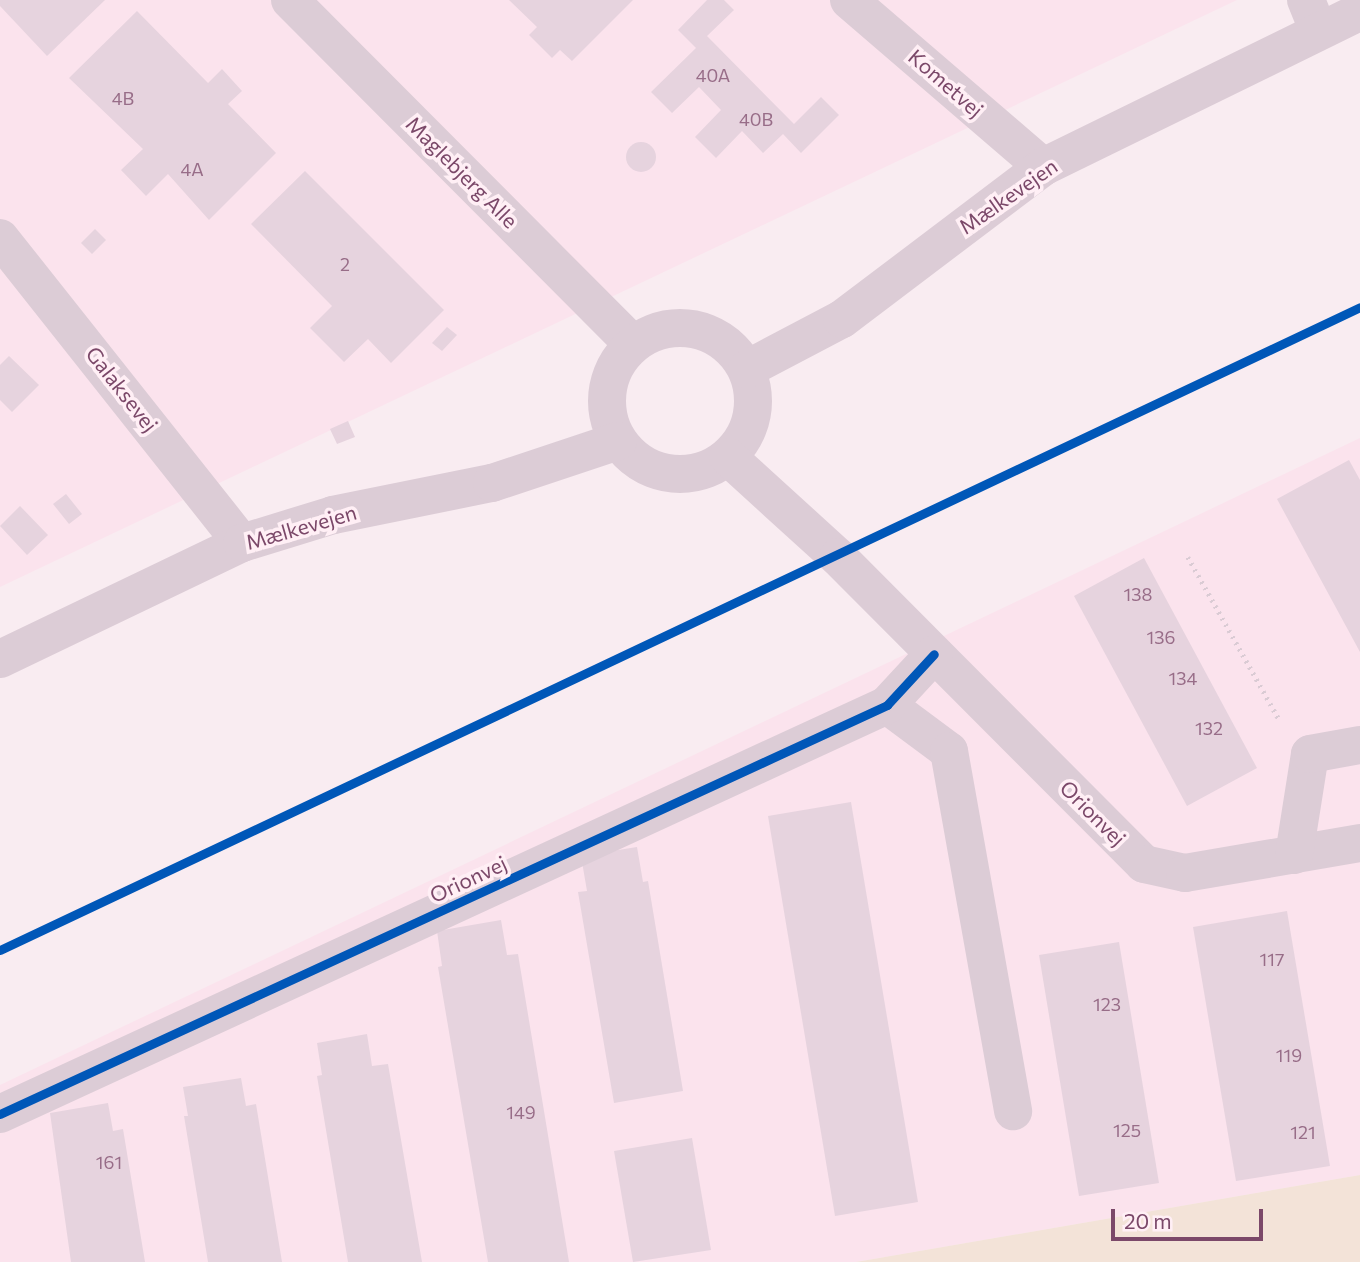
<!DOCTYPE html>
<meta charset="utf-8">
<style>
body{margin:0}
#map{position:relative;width:1360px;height:1262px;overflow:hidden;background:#f9ecf1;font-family:Commissioner,sans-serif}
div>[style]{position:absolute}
.residential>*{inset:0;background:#fbe3ed}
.green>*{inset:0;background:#f3e3d8}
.building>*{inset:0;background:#e6d3de}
.round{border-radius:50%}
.path>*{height:4.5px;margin-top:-2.25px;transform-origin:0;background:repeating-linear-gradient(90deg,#dacbd4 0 2px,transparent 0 7px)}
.minor>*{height:38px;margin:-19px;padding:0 19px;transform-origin:19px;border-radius:19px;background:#dcccd6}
.minor>.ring{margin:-19px;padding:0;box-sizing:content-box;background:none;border:38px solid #dcccd6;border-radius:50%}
.cycleway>*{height:9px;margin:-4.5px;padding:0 4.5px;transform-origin:4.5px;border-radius:4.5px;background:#0057b8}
span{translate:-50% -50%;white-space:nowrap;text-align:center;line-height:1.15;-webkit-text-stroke:7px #ffeff5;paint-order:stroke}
.number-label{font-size:18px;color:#986d88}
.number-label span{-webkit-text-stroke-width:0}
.street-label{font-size:21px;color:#7b4869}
.scale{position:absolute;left:1111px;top:1209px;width:152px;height:32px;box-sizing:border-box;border:4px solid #7b4869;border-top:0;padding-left:9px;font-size:21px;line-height:24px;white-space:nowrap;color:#7b4869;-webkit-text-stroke:5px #ffeff5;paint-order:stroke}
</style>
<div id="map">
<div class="residential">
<i style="clip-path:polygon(0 0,1237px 0,0 587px)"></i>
<i style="clip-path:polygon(1360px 438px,1360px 1175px,856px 1262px,0 1262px,0 1085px)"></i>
</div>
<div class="green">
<i style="clip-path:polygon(1360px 1175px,1360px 1262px,856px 1262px)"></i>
</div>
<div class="building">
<i style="clip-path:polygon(0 0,105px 0,47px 56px,0 6px)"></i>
<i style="clip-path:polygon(509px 0,633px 0,572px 61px,560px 50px,552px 58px,529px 35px,537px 27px)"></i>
<i style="clip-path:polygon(707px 0,724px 0,734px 10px,707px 36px,794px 124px,821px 97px,839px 115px,801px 153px,783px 134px,763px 153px,742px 131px,716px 158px,695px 137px,721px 110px,699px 87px,672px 113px,651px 92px,696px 48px,678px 30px)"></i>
<i style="clip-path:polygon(137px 11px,208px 83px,222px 69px,242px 91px,228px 104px,276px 153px,209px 220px,168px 174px,146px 196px,121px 170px,143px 149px,69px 78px)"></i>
<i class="round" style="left:626px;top:142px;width:30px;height:30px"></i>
<i style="clip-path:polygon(305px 171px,444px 310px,391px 363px,368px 339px,344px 362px,310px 328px,332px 306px,251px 224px)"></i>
<i style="clip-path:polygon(95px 229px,106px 240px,92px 254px,81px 243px)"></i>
<i style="clip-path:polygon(447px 327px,457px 335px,442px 351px,432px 343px)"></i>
<i style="clip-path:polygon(9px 356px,39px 385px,12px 412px,0 400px,0 365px)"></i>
<i style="clip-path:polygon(348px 421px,355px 437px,337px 444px,330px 429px)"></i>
<i style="clip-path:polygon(1349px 460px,1360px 480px,1360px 652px,1277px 499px)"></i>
<i style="clip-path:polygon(66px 494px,82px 514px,69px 524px,53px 504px)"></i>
<i style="clip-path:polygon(20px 506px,48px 535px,27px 555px,0 526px)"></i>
<i style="clip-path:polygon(1144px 558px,1257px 768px,1187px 806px,1074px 596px)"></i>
<i style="clip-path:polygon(851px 802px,918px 1202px,835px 1216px,768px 816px)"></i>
<i style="clip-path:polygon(637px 847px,643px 882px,648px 881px,683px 1091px,614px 1103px,578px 892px,587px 891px,581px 856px)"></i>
<i style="clip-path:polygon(1287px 911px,1330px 1166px,1236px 1181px,1193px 927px)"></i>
<i style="clip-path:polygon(501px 920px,507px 955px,518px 954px,569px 1262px,488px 1262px,438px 967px,442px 966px,437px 931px)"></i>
<i style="clip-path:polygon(1119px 942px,1159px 1183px,1079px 1196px,1039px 955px)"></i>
<i style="clip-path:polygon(367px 1034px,372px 1066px,388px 1064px,422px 1262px,348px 1262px,317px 1076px,322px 1075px,317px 1043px)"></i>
<i style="clip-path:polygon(241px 1078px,246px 1106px,256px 1104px,282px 1262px,208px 1262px,184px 1116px,188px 1116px,183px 1087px)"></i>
<i style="clip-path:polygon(108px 1103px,113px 1131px,123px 1129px,145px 1262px,71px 1262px,50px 1113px)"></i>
<i style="clip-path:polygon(692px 1138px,711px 1250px,633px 1262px,614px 1151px)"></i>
</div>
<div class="path">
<i style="left:1188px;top:557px;width:188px;rotate:60.7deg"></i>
</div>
<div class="minor">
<i style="left:290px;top:0;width:486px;rotate:45.1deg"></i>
<i style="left:849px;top:0;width:256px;rotate:40.7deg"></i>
<i style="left:1306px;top:0;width:32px;rotate:68deg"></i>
<i style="left:0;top:238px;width:389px;rotate:51.6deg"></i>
<i class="ring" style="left:607px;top:328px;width:108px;height:108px"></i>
<i style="left:747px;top:369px;width:107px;rotate:-27.8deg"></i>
<i style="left:842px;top:319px;width:252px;rotate:-37.1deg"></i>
<i style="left:1043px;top:167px;width:353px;rotate:-26.1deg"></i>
<i style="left:728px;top:457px;width:149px;rotate:42.3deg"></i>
<i style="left:838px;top:557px;width:433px;rotate:45.1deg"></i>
<i style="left:1144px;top:864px;width:42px;rotate:12.4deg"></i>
<i style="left:1185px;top:873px;width:178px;rotate:-9.7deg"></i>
<i style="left:0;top:659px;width:268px;rotate:-25.6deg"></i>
<i style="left:242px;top:543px;width:95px;rotate:-17.1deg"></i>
<i style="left:333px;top:515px;width:162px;rotate:-11.4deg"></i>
<i style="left:492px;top:483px;width:133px;rotate:-18.4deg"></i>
<i style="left:887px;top:705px;width:77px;rotate:36.6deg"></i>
<i style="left:949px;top:751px;width:366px;rotate:79.9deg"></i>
<i style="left:1294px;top:855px;width:102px;rotate:-81deg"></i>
<i style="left:1310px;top:754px;width:51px;rotate:-10.2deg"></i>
<i style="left:0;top:1114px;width:977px;rotate:-24.75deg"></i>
<i style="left:887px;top:705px;width:69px;rotate:-47.3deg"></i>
</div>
<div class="cycleway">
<i style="left:0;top:950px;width:1504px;rotate:-25.3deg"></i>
<i style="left:0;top:1114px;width:977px;rotate:-24.75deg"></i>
<i style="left:887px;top:705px;width:69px;rotate:-47.3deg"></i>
</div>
<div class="number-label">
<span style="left:713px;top:75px">40A</span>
<span style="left:123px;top:98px">4B</span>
<span style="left:756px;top:119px">40B</span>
<span style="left:192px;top:169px">4A</span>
<span style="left:345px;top:264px">2</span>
<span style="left:1138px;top:594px">138</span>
<span style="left:1161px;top:637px">136</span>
<span style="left:1183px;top:678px">134</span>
<span style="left:1209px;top:728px">132</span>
<span style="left:1272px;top:959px">117</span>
<span style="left:1107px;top:1004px">123</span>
<span style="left:1289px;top:1055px">119</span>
<span style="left:521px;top:1112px">149</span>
<span style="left:1127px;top:1130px">125</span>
<span style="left:1303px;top:1132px">121</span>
<span style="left:109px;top:1162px">161</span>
</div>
<div class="street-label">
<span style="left:946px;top:83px;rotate:41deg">Kometvej</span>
<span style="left:462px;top:172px;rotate:45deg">Maglebjerg Alle</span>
<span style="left:1008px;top:196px;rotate:-35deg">Mælkevejen</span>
<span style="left:122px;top:389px;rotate:52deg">Galaksevej</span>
<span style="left:301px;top:527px;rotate:-16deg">Mælkevejen</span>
<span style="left:1093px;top:813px;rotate:45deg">Orionvej</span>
<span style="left:468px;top:879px;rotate:-25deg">Orionvej</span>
</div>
<div class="scale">20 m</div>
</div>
